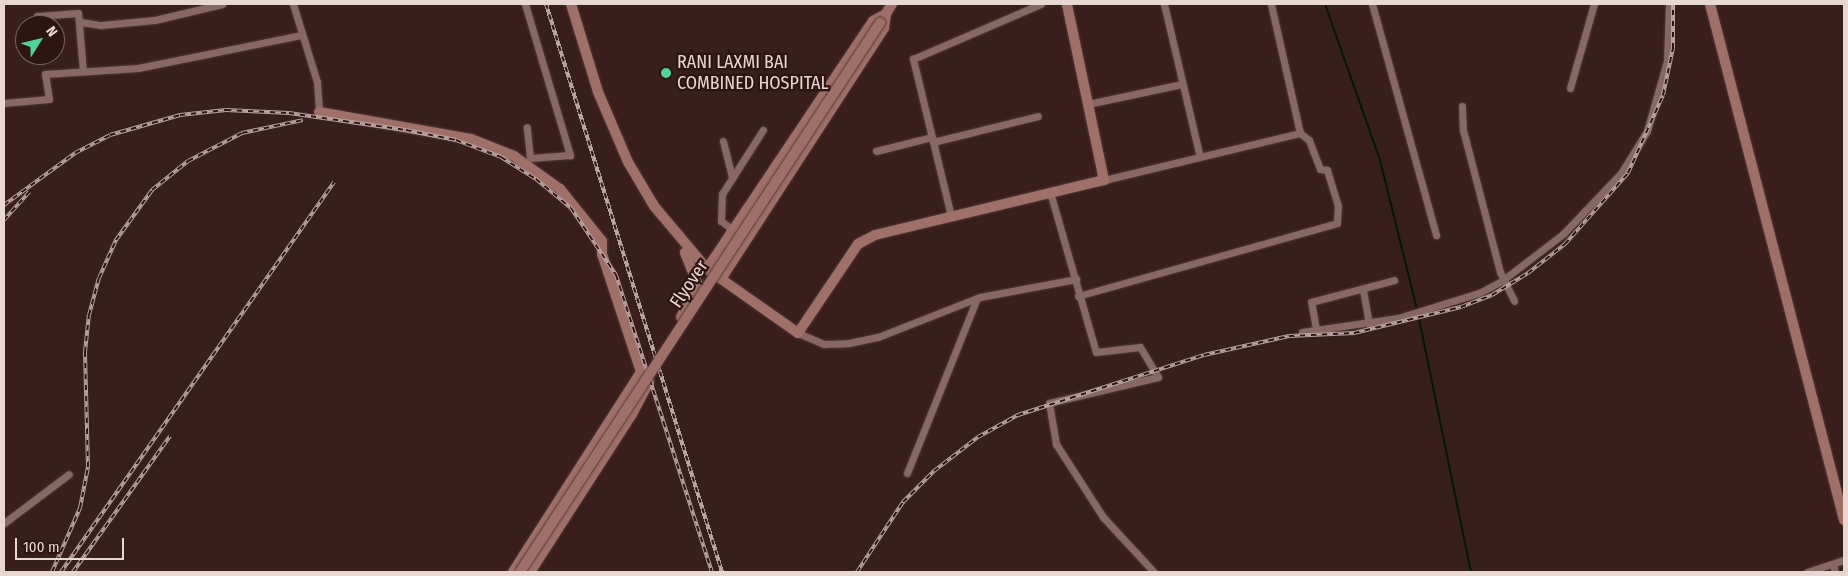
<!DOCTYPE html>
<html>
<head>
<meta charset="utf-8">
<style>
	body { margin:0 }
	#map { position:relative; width:1848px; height:576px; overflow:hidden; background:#391f1b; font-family:"Fira Sans Condensed",sans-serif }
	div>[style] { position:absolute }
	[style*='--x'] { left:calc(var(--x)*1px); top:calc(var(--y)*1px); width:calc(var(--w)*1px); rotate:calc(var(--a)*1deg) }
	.stream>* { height:2px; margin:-1px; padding:0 1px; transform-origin:1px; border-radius:1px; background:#01180d }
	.roads { filter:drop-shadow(0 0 1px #4f3a37) drop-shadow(0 0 1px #4f3a37) }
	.street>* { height:7px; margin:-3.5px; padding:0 3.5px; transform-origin:3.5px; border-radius:3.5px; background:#876862 }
	.secondary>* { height:10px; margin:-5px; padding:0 5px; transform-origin:5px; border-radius:5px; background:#9e7067 }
	.rail>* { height:4px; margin-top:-2px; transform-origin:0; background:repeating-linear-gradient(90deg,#2e1511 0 5.5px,#b7a3a0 0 11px); box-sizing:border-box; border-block:1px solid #b7a3a0 }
	.bridges { filter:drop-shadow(0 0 1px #4f3a37) drop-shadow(0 0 1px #4f3a37) }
	.secondary-bridge>* { height:10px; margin:-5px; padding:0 5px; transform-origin:5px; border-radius:5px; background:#9e7067 }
	.dots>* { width:14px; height:14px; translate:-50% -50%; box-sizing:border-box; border:2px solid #2e1511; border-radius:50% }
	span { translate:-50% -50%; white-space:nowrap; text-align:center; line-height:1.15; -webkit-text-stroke:4.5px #2e1511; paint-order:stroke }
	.poi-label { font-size:18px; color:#e9d7d4 }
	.left { translate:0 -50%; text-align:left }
	.street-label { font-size:18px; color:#e9d7d4 }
	.frame { position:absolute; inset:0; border:5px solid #e9d7d4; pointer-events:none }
	.north { position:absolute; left:15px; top:15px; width:50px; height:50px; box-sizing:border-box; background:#2e1511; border:1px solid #79635f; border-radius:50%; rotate:54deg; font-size:14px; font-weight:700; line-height:20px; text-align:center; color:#e9d7d4 }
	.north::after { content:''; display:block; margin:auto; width:18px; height:22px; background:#4ed399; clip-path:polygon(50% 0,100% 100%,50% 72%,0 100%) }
	.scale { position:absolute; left:15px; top:538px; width:109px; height:22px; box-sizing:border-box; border:2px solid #e9d7d4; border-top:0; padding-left:6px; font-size:15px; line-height:18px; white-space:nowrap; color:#e9d7d4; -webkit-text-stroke:4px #2e1511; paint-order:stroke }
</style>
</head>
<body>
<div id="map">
	<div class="stream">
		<i style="--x:1325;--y:4;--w:165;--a:70.6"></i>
		<i style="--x:1380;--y:160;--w:154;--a:76.1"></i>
		<i style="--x:1418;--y:314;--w:263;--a:78.4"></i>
	</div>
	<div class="roads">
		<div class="street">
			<i style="--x:293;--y:4;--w:82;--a:72.9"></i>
			<i style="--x:317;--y:82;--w:30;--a:86"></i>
			<i style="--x:525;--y:4;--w:158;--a:73.4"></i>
			<i style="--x:570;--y:155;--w:40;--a:175.7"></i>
			<i style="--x:530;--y:158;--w:31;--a:-96"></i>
			<i style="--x:1164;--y:4;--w:157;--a:76.8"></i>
			<i style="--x:1372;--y:4;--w:240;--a:74.5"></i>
			<i style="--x:37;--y:16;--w:41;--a:-4.2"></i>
			<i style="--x:78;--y:13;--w:58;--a:85.1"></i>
			<i style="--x:81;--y:22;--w:20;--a:9"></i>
			<i style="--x:101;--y:25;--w:54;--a:-5.3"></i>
			<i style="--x:155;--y:20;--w:69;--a:-13.4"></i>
			<i style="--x:1570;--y:88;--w:87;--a:-74.1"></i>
			<i style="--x:4;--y:103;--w:45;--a:-5.1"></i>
			<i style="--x:49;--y:99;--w:25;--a:-99"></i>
			<i style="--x:45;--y:74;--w:93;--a:-3.7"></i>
			<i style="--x:138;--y:68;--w:166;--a:-11.4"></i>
			<i style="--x:1088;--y:104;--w:96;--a:-12"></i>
			<i style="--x:1462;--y:106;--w:24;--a:88"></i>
			<i style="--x:1463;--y:130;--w:147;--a:75.4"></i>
			<i style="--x:1500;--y:272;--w:32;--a:64"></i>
			<i style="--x:723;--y:141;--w:38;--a:76"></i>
			<i style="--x:933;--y:142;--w:108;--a:-13.9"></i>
			<i style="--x:876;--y:151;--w:58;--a:-14"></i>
			<i style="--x:1104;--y:180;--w:202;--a:-13.5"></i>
			<i style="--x:1050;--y:192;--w:166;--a:74"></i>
			<i style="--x:1096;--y:352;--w:44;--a:-6.5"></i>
			<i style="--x:1140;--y:347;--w:35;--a:59"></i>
			<i style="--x:1158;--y:377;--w:112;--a:166.6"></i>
			<i style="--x:1049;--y:403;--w:42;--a:80.3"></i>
			<i style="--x:1056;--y:444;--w:87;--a:57.2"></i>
			<i style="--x:1103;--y:517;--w:75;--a:47.2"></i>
			<i style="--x:951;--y:216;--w:162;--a:-103.6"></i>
			<i style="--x:913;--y:59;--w:139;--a:-23.3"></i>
			<i style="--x:733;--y:230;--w:15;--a:-143"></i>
			<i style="--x:721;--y:221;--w:27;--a:-88"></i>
			<i style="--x:722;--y:194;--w:76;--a:-57.4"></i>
			<i style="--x:1363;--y:290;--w:35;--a:80"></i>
			<i style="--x:1078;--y:296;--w:269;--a:-15.7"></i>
			<i style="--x:1337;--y:223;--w:17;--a:-87"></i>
			<i style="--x:1338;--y:206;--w:38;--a:-107"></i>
			<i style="--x:1327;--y:170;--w:7;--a:-172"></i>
			<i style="--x:1320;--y:169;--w:31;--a:-111"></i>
			<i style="--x:1309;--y:140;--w:11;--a:-142"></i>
			<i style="--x:1300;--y:133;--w:132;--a:-102.7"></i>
			<i style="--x:1316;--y:329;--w:27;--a:-100"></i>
			<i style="--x:1311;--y:302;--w:86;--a:-14.8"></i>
			<i style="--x:1302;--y:332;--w:97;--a:-8.3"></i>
			<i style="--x:1398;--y:318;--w:85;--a:-17.2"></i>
			<i style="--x:1479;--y:293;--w:27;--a:-28"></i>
			<i style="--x:1503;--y:280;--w:76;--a:-37.5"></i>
			<i style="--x:1563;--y:234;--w:84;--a:-46.4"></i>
			<i style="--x:1621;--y:173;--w:49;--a:-58.2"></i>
			<i style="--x:1647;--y:131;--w:73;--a:-74.1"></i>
			<i style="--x:1667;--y:61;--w:57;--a:-88"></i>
			<i style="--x:798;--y:333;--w:28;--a:23"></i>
			<i style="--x:824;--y:344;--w:25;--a:-2"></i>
			<i style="--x:849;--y:343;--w:30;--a:-12"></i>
			<i style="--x:878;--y:337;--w:110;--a:-21.4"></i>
			<i style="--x:980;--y:297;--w:98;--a:-10.6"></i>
			<i style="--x:907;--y:473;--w:188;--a:-68.2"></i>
			<i style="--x:4;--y:523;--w:81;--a:-37"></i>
			<i style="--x:1833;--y:564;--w:8;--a:76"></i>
			<i style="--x:1807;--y:572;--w:39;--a:-18"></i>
		</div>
		<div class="secondary">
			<i style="--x:571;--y:4;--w:92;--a:72.9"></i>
			<i style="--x:598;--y:92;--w:76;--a:66.8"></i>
			<i style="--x:628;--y:162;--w:51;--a:59.4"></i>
			<i style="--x:654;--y:206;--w:82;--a:49.9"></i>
			<i style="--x:707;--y:269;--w:111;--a:35.1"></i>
			<i style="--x:798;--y:333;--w:107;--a:-56"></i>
			<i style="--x:858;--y:244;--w:19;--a:-28"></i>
			<i style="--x:875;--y:235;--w:236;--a:-13.5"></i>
			<i style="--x:1104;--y:180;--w:180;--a:-101.9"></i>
			<i style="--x:1710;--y:4;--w:533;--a:75.44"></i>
			<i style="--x:882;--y:20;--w:19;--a:-58"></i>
			<i style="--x:319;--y:112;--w:154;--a:10.1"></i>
			<i style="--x:471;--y:139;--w:46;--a:21.6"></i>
			<i style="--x:514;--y:156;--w:57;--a:35.7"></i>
			<i style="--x:560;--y:189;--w:67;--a:51.1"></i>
			<i style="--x:602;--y:241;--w:13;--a:90"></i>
			<i style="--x:602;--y:254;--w:124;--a:71.7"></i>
			<i style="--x:707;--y:269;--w:298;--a:-56.2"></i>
			<i style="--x:873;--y:21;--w:15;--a:-28"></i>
			<i style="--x:721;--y:279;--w:299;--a:-57"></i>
			<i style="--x:884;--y:28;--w:14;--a:-82"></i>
			<i style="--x:681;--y:317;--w:36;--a:-62"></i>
			<i style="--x:698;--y:285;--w:35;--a:-112"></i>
			<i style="--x:513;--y:572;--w:237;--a:-57.4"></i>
			<i style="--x:641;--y:372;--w:4;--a:0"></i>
			<i style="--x:645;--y:372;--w:11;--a:68"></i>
			<i style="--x:649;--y:382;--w:36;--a:118"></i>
			<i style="--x:632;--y:414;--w:188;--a:122.8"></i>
		</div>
	</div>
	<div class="rail">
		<i style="--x:546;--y:4;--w:595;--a:72.78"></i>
		<i style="--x:4;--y:205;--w:88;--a:-36.2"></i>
		<i style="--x:75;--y:153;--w:39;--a:-27"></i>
		<i style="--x:110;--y:135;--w:73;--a:-15.9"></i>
		<i style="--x:180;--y:115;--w:46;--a:-6.2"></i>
		<i style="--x:226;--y:110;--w:63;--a:2.7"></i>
		<i style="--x:289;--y:113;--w:118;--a:8.3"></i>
		<i style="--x:406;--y:130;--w:51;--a:11.3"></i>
		<i style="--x:456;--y:140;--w:48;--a:20.7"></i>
		<i style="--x:501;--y:157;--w:41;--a:32.2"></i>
		<i style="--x:536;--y:179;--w:45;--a:39.6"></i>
		<i style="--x:571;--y:208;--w:81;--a:56.1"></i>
		<i style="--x:616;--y:275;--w:312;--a:72.1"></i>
		<i style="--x:4;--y:220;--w:38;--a:-48"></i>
		<i style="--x:52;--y:572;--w:70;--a:-66.4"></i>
		<i style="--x:80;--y:508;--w:42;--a:-79"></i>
		<i style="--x:88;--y:467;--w:115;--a:-91.5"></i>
		<i style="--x:85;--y:352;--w:37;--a:-84"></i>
		<i style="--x:89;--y:315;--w:38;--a:-75"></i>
		<i style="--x:99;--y:278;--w:42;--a:-65.9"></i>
		<i style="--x:116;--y:240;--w:62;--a:-54.2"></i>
		<i style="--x:152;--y:190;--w:46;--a:-38.9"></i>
		<i style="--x:188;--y:161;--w:61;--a:-27.4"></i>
		<i style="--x:242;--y:133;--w:62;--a:-12"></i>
		<i style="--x:61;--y:572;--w:476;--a:-55"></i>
		<i style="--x:73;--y:572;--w:167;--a:-54.5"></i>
		<i style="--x:857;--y:572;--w:84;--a:-56.7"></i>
		<i style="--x:903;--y:502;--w:44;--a:-45"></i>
		<i style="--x:934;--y:471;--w:56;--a:-37.7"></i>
		<i style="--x:978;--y:437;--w:46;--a:-28.8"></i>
		<i style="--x:1018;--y:415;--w:195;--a:-17.9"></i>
		<i style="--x:1204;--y:355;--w:87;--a:-12.6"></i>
		<i style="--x:1289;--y:336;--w:65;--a:-2.6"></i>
		<i style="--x:1354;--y:333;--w:110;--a:-13.7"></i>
		<i style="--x:1461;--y:307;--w:33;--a:-21"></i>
		<i style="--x:1492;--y:295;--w:42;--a:-31.4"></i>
		<i style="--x:1528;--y:273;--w:47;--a:-38.1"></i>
		<i style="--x:1565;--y:244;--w:95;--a:-48.4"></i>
		<i style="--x:1628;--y:173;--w:85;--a:-65.8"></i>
		<i style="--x:1663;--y:95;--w:48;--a:-78"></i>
		<i style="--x:1673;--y:48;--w:44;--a:-90"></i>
	</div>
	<div class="bridges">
		<div class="secondary-bridge">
			<i style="--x:520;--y:572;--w:657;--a:-56.75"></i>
		</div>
	</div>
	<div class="dots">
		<i style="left:666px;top:73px;background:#4ed399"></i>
	</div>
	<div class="poi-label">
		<span class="left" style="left:677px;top:73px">RANI LAXMI BAI<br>COMBINED HOSPITAL</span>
	</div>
	<div class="street-label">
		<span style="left:689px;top:284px;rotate:-56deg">Flyover</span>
	</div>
	<div class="frame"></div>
	<div class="north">N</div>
	<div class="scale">100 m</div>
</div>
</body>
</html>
